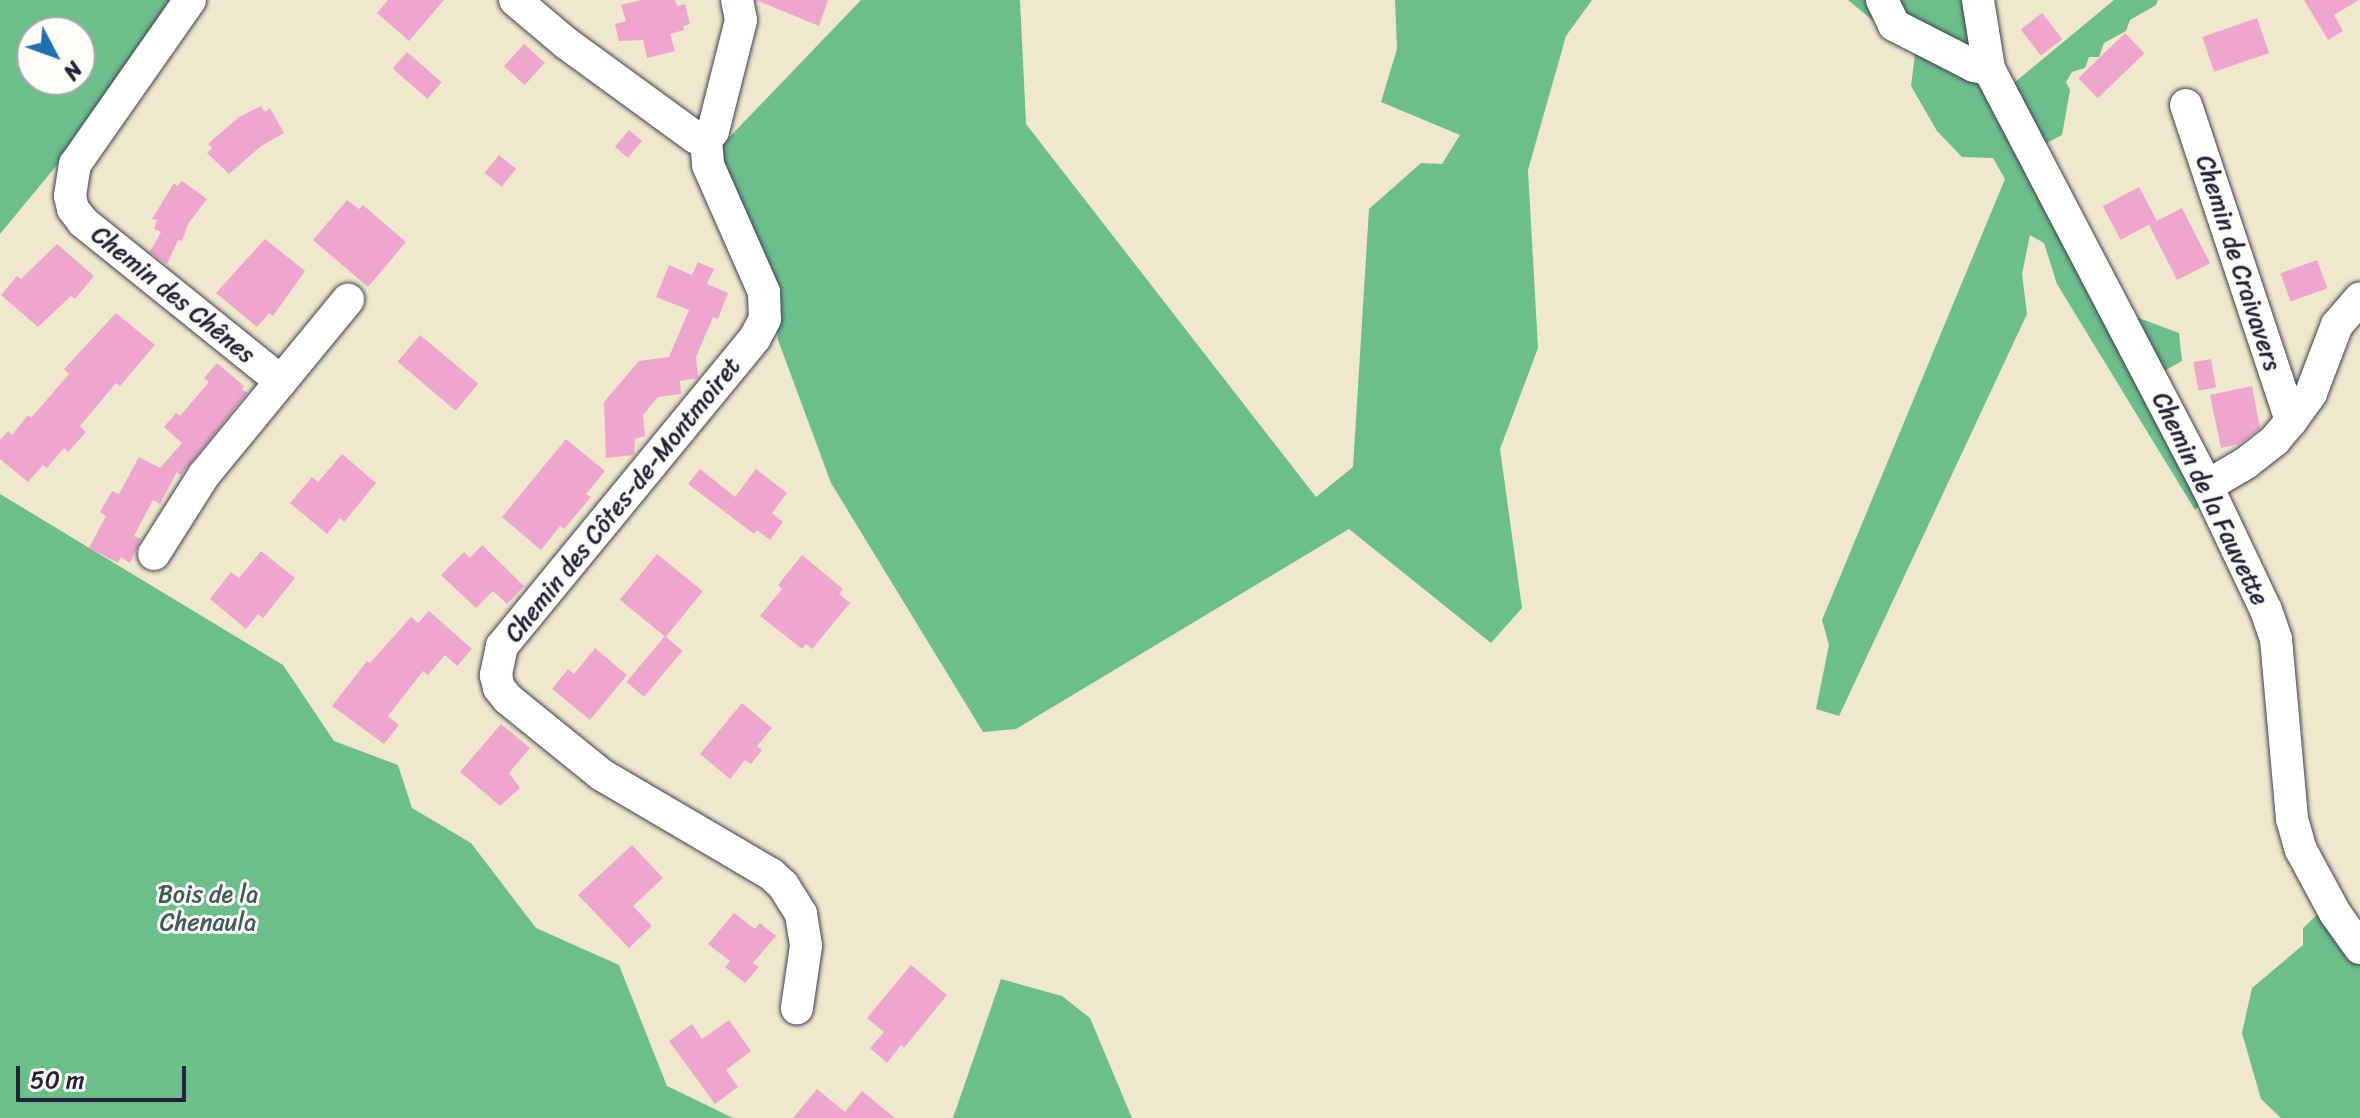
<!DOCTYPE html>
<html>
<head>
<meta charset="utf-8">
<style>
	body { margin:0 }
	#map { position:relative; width:2360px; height:1118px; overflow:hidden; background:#efe8cd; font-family:Sriracha,sans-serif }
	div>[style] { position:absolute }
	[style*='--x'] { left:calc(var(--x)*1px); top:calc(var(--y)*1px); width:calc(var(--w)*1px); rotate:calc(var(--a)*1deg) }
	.forest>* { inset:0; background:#6cbe8b }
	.building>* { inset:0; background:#efa6ce; transform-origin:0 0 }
	.roads { filter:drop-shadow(0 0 2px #414051) drop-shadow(0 0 2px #414051) }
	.minor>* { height:32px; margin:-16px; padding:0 16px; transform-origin:16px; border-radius:16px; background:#fff }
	span { translate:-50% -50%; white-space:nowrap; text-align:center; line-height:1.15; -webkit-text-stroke:6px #fdfcf7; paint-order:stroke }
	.street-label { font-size:24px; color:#22223b }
	.park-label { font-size:24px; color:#405b5b }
	.north { position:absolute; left:16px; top:16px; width:80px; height:80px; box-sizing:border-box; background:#fdfcf7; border:2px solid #a5a5ac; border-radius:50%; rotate:131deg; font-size:22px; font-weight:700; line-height:32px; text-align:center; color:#22223b }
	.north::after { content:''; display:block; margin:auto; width:28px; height:36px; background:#1f6fb2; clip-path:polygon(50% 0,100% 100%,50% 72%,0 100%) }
	.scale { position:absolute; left:16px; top:1066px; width:170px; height:36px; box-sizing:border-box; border:4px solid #22223b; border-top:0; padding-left:10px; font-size:24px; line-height:28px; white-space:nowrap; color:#22223b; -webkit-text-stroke:6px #fdfcf7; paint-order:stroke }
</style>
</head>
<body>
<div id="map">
	<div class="forest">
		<i style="clip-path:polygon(evenodd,0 0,180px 0,85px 131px,0 234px,0 0,32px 32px,80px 32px,80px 80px,32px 80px,32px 32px)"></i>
		<i style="clip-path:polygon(861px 0,1020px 0,1026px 124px,1316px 497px,1353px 467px,1369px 209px,1421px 163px,1442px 164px,1460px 135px,1381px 102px,1397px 49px,1395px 0,1592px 0,1566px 36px,1528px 170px,1538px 348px,1500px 449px,1522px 608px,1491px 643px,1349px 529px,1016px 729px,983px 732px,831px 483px,778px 340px,772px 292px,719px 148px)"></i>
		<i style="clip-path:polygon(1848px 0,1974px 0,2104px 305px,2179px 333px,2182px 361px,2146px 381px,2208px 499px,2195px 510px,2057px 284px,2044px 243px,2030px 235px,2022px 274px,2027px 314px,1839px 716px,1816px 709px,1829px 645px,1822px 620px,2005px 179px,1993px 158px,1962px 157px,1937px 131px,1911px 86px,1916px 46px,1871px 19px)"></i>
		<i style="clip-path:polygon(2114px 0,2158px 0,2156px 5px,2130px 20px,2126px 31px,2104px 43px,2099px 57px,2089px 57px,2085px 68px,2072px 72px,2066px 82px,2070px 90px,2062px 135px,2039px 147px,2009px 87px)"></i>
		<i style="clip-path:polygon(0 494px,283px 665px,334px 741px,398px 765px,412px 808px,471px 843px,536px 928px,619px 965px,667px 1086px,733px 1118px,0 1118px)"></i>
		<i style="clip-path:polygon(2320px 912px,2355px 963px,2360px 964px,2360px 1118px,2281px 1118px,2261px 1099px,2242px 1033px,2252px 988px,2303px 945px,2303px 928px)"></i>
		<i style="clip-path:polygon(1001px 979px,1062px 996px,1090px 1018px,1132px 1118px,953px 1118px)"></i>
	</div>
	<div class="building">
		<i style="clip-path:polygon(388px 0,444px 0,409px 41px,377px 13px)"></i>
		<i style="clip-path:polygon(642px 0,675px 0,677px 6px,685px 4px,690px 24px,683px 26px,684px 30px,670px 34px,675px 51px,647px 58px,643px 40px,619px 41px,615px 24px,626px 21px,621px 5px)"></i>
		<i style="clip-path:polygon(756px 0,828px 0,819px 26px)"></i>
		<i style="clip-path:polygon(2304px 0,2359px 0,2334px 15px,2343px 31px,2328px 40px)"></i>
		<i style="left:2042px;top:13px;width:33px;height:27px;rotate:52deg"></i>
		<i style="left:2257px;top:18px;width:37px;height:58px;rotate:71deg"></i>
		<i style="left:2125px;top:33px;width:28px;height:65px;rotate:46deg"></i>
		<i style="left:524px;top:44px;width:28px;height:30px;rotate:42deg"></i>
		<i style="left:407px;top:52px;width:46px;height:22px;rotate:41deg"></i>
		<i style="clip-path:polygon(261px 106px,265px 112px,270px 108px,284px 133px,261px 146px,229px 174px,207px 153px,212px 148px,208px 144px,239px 117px)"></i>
		<i style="left:629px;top:130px;width:17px;height:22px;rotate:40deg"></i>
		<i style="left:499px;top:155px;width:22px;height:23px;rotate:39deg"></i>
		<i style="clip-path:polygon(182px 181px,207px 199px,188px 224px,182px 241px,178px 240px,167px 264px,150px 252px,161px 232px,154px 229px,157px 220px,152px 219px,174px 183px,177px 186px)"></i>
		<i style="left:2139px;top:187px;width:38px;height:41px;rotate:62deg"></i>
		<i style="clip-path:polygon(347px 200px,359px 209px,363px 205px,406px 242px,368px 287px,313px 240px)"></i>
		<i style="left:2182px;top:208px;width:62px;height:37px;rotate:63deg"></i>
		<i style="clip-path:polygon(265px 239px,305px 271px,273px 316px,269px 313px,257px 327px,216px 293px)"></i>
		<i style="clip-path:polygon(57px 244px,94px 276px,75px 299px,71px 296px,38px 327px,1px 295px,17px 276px,21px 279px)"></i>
		<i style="left:2317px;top:260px;width:30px;height:39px;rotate:70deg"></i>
		<i style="clip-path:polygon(698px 262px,714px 269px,707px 284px,728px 293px,718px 319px,713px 317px,696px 357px,698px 378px,680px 381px,681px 394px,658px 397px,643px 415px,645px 436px,635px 439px,634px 455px,606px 458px,604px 402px,639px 361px,669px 357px,689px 310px,656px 297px,669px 265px,692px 275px)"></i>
		<i style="clip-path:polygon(116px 313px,155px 345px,120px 386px,116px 383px,80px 426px,86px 432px,68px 452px,64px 448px,47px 468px,43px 465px,28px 482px,0 459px,0 440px,8px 431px,12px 435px,28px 415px,31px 418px,69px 374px,64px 369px)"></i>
		<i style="left:420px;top:335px;width:76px;height:35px;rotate:40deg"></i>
		<i style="left:2211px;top:359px;width:29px;height:18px;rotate:80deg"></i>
		<i style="clip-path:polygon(217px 363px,244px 386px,242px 389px,247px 393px,181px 475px,177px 472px,160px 504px,153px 500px,134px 536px,141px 539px,130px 563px,121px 557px,118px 563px,89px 548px,106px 516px,100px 512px,112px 491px,119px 494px,139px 457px,160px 468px,182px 443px,164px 427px,176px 413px,180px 416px,209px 382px,204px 378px)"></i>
		<i style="clip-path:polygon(2252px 386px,2260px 428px,2239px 444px,2221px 448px,2210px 395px)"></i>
		<i style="clip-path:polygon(566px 439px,605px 471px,586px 494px,591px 497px,564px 529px,560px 526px,541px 550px,502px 517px)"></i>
		<i style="clip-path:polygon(342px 454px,376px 483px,344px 522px,340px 518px,327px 534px,290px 503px,312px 477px,318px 482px)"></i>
		<i style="clip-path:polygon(700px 469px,735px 497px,756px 469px,787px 493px,772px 513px,783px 522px,770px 540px,757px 530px,754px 534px,688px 484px)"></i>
		<i style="clip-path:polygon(482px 545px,524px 586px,507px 604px,493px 591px,476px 608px,441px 575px,464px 552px,470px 558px)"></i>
		<i style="clip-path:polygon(261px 551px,295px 578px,263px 618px,258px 614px,246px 629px,210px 599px,231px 572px,239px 578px)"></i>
		<i style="left:657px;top:554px;width:59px;height:59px;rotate:39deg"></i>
		<i style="clip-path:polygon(802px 555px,843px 589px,839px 594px,850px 603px,812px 649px,806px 644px,802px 649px,760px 616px,782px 589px,778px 585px)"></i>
		<i style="clip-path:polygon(429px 611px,472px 649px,457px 666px,445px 655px,428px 675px,423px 671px,388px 716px,399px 725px,384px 744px,332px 706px,367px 661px,370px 663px,411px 617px,418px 623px)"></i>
		<i style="left:665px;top:636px;width:23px;height:60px;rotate:40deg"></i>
		<i style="clip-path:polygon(595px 648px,627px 675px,590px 720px,552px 689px,568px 669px,574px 674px)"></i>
		<i style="clip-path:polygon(742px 703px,772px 728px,757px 746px,762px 750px,751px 764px,745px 760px,730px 779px,700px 754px)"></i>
		<i style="clip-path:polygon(501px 724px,530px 748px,509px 773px,520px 788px,500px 806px,460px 772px)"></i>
		<i style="clip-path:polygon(632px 845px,663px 878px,633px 906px,652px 926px,629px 948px,578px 895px)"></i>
		<i style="clip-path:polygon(734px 913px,755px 929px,760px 923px,776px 936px,753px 963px,759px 967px,745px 983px,725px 967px,730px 961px,708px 944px)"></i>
		<i style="clip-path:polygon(911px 965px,947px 995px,904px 1048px,901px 1045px,887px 1063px,870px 1048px,884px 1032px,867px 1018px)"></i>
		<i style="clip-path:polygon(729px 1020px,751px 1051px,726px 1070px,738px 1087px,715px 1104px,669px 1041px,692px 1024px,702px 1039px)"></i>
		<i style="clip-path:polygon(817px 1089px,845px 1112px,862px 1091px,895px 1118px,793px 1118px)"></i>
	</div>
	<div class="roads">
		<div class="minor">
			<i style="--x:190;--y:0;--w:200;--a:125"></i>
			<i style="--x:75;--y:164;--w:32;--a:99"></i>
			<i style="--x:70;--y:196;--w:13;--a:77"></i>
			<i style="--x:73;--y:209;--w:16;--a:52"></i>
			<i style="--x:83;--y:222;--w:254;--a:38.8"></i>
			<i style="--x:515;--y:0;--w:67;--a:40.1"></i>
			<i style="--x:566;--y:43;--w:160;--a:36.1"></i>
			<i style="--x:695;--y:137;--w:11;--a:15"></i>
			<i style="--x:1882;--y:0;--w:28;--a:64"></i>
			<i style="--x:1894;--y:25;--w:90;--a:27.1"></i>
			<i style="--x:1974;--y:66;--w:15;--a:11"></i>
			<i style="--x:1978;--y:0;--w:70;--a:80.9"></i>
			<i style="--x:1989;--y:69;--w:471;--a:62.4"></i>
			<i style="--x:2207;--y:486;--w:137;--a:64.6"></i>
			<i style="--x:2266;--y:610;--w:31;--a:71"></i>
			<i style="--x:2276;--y:639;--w:181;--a:84.9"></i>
			<i style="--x:2292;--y:819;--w:32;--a:74"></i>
			<i style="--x:2301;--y:850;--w:72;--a:61.6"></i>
			<i style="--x:2335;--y:913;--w:43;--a:54.5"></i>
			<i style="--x:2186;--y:105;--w:333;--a:71.6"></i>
			<i style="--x:706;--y:140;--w:25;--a:85"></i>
			<i style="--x:708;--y:165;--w:139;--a:66.2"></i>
			<i style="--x:764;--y:292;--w:27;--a:88"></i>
			<i style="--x:765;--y:319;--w:21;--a:118"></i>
			<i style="--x:755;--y:338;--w:399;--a:129.4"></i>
			<i style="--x:502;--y:646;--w:30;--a:102"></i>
			<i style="--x:496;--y:675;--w:13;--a:77"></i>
			<i style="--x:499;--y:688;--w:14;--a:51"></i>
			<i style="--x:508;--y:699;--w:121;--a:39"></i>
			<i style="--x:602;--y:775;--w:196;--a:30.4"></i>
			<i style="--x:771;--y:874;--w:16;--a:43"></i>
			<i style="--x:783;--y:885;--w:34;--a:58"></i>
			<i style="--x:801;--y:914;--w:32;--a:81"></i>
			<i style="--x:806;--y:946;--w:63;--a:98.3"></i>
			<i style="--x:706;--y:140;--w:11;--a:-52"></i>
			<i style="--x:713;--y:131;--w:114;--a:-75.8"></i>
			<i style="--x:741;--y:20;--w:20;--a:-101"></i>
			<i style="--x:2207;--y:486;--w:45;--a:-30.5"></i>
			<i style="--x:2246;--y:463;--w:37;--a:-38"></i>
			<i style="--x:2275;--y:440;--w:25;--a:-50"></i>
			<i style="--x:2291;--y:421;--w:34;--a:-54"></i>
			<i style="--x:2311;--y:393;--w:73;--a:-69.1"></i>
			<i style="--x:2337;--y:325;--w:35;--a:-49"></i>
			<i style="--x:154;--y:554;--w:93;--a:-57.7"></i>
			<i style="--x:204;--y:475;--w:227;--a:-50.6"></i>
		</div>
	</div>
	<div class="street-label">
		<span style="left:2238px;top:263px;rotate:72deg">Chemin de Craivavers</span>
		<span style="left:173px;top:295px;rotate:39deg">Chemin des Chênes</span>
		<span style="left:2210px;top:499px;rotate:64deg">Chemin de la Fauvette</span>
		<span style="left:623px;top:500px;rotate:-51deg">Chemin des Côtes-de-Montmoiret</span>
	</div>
	<div class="park-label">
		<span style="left:208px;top:909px">Bois de la<br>Chenaula</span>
	</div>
	<div class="north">N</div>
	<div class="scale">50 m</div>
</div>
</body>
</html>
